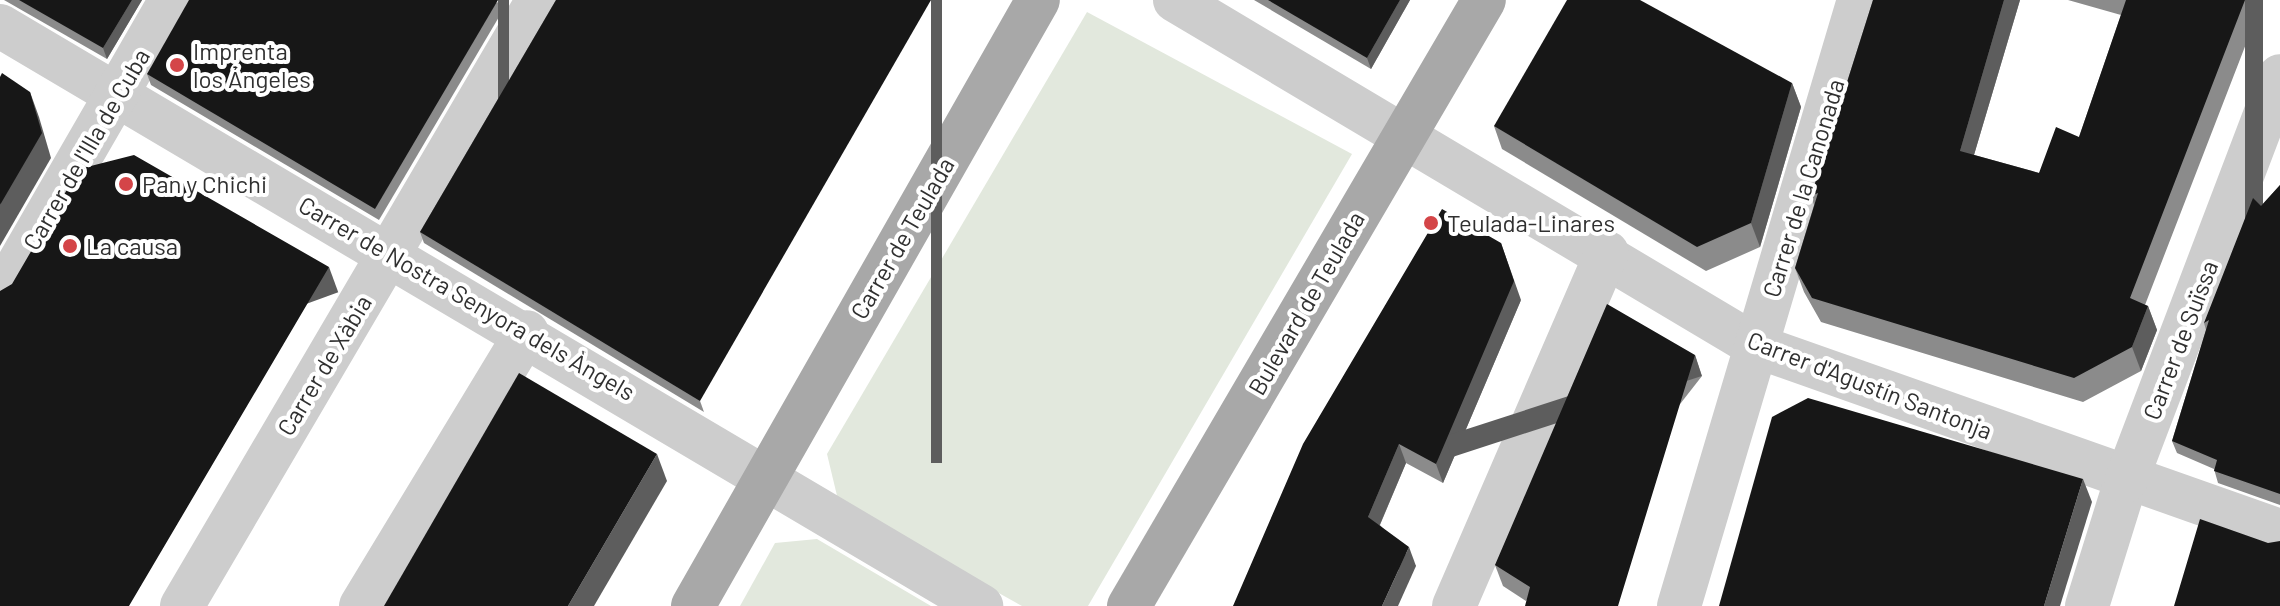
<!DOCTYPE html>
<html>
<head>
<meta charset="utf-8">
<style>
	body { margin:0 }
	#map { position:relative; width:2280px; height:606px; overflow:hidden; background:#fff; font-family:Barlow,sans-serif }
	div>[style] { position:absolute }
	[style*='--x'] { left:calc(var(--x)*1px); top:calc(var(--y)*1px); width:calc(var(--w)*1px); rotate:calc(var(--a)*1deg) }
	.green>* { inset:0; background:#e2e8dd }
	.street>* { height:44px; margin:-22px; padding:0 22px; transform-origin:22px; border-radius:22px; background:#cdcdcd }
	.primary>* { height:44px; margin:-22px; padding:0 22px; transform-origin:22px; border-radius:22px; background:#a8a8a8 }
	.wall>* { inset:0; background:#8b8b8b }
	.shaded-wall>* { inset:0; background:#5d5d5d; transform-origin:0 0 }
	.building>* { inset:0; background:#171717 }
	.dots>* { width:22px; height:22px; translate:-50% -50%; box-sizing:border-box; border:4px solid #fff; border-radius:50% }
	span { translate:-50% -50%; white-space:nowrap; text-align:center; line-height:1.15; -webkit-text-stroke:8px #fff; paint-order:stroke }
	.poi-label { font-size:24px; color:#303030 }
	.left { translate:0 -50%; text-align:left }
	.street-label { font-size:24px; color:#303030 }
</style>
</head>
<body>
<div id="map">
	<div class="green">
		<i style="clip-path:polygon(1087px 12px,1352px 154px,1088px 606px,1022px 606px,839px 504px,827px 454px)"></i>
		<i style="clip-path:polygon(817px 539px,931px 606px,740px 606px,775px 543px)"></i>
	</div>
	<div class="street">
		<i style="--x:1175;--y:0;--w:676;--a:30.77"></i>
		<i style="--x:1756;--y:346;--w:556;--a:19.45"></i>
		<i style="--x:0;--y:26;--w:1140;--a:30.59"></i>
		<i style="--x:0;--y:296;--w:342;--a:-60"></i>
		<i style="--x:182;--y:606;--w:703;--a:-59.57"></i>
		<i style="--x:361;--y:606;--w:320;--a:-58.8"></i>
		<i style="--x:1454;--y:606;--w:385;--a:-66.6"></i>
		<i style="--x:1679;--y:606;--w:632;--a:-73.46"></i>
		<i style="--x:2087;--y:606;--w:131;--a:-72.7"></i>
		<i style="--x:2126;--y:481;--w:433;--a:-69.2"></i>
	</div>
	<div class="primary">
		<i style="--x:693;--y:606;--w:697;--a:-60.35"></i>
		<i style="--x:1129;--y:606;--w:702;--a:-59.64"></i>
	</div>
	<div class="wall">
		<i style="clip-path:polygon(4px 0,142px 0,107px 59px)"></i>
		<i style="clip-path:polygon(509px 0,379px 220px,151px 85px,147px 74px)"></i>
		<i style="clip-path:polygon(556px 0,704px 412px,424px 243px,420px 232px)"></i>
		<i style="clip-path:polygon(1254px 0,1410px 0,1371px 69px)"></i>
		<i style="clip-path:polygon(1873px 0,2020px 0,1974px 155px,2039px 173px,2079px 137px,2121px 15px,2068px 0,2263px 0,2145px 305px,2148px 306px,2157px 330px,2141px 371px,2083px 402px,1821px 322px,1804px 292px,1795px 268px,1814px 205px,1811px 196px)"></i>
		<i style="clip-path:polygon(1792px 83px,1801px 107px,1760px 247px,1706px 271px,1502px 149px,1494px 126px)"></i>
		<i style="clip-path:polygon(2280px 185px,2280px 505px,2218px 483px,2214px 469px,2177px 453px,2172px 441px,2206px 330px,2204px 323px,2261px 206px)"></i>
		<i style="clip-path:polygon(1521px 300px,1443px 483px,1406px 463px,1380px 525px,1416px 566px,1233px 606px)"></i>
		<i style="clip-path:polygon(1695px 355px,1702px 376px,1526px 601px,1503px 586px,1495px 565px)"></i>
	</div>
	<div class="shaded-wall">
		<i style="clip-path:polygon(132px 0,142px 0,107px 59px,103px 48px)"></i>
		<i style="left:498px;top:0;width:11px;height:243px"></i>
		<i style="left:931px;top:0;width:11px;height:463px"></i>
		<i style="clip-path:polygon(1400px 0,1410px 0,1371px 69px,1367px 58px)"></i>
		<i style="clip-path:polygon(2004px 0,2020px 0,1968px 175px,1960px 151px)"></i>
		<i style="left:2245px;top:0;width:18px;height:319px"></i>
		<i style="clip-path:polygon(1792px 83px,1801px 107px,1760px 247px,1751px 223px)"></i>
		<i style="clip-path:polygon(30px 92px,39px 117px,51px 158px,0 246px,0 205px)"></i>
		<i style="clip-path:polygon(1501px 243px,1521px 300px,1443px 483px,1436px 464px)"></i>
		<i style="left:329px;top:267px;width:27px;height:394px;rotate:70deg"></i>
		<i style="clip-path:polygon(2148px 306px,2157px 330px,2141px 371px,2132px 347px)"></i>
		<i style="left:1695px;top:355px;width:22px;height:263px;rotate:72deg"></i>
		<i style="clip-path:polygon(1399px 444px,1406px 463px,1375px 536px,1368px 517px)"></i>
		<i style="clip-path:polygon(657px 454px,667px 481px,594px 606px,568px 606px)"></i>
		<i style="clip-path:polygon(2083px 479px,2092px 502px,2060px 606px,2044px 606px)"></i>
		<i style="clip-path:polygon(1409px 547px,1416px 566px,1398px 606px,1382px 606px)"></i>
	</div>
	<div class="building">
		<i style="clip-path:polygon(19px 0,132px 0,103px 48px)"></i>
		<i style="clip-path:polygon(189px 0,498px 0,375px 209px,147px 74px)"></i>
		<i style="clip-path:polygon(556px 0,931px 0,700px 401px,420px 232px)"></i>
		<i style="clip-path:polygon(1268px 0,1400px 0,1367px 58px)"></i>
		<i style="clip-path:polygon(1567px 0,1640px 0,1792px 83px,1751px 223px,1697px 247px,1494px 126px)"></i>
		<i style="clip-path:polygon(1873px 0,2004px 0,1960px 151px,2039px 173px,2056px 127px,2079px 137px,2126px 0,2245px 0,2130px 298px,2148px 306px,2132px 347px,2074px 378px,1812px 298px,1795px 268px,1818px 193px,1811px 196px)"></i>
		<i style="clip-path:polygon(2px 73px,30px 92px,42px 133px,0 205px,0 77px)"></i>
		<i style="clip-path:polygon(134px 155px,329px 267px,129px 606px,0 606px,0 291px,12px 284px,79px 169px)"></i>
		<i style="clip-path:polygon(2280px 185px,2280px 494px,2214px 471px,2217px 460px,2172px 441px,2209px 320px,2204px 323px,2253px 198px,2261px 206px)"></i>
		<i style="clip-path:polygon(1442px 209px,1501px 243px,1514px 281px,1436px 464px,1399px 444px,1368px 517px,1409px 547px,1382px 606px,1233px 606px,1303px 444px)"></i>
		<i style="clip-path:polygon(1607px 304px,1695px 355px,1618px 606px,1525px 606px,1530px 587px,1495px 565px)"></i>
		<i style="clip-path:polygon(519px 373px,657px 454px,568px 606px,384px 606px)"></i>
		<i style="clip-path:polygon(1808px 398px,2083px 479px,2044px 606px,1719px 606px,1772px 417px)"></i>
		<i style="clip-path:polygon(2200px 519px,2268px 543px,2280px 541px,2280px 606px,2174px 606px)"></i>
	</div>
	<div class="dots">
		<i style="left:177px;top:65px;background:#d44548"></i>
		<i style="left:126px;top:184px;background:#d44548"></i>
		<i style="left:1431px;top:223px;background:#d44548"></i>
		<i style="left:70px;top:246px;background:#d44548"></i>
	</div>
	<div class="poi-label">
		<span class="left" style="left:193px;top:65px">Imprenta<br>los Ángeles</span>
		<span class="left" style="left:142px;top:184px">Pan y Chichi</span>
		<span class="left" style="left:1447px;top:223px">Teulada-Linares</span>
		<span class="left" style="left:86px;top:246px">La causa</span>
	</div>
	<div class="street-label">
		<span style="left:86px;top:149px;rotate:-60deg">Carrer de l'Illa de Cuba</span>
		<span style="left:1803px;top:188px;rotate:-73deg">Carrer de la Canonada</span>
		<span style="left:902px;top:238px;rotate:-60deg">Carrer de Teulada</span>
		<span style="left:467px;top:298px;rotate:30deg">Carrer de Nostra Senyora dels Àngels</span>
		<span style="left:1306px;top:303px;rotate:-60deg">Bulevard de Teulada</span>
		<span style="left:2180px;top:340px;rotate:-69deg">Carrer de Suïssa</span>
		<span style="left:324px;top:365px;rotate:-59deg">Carrer de Xàbia</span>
		<span style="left:1870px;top:385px;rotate:21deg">Carrer d'Agustín Santonja</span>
	</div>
</div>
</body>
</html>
